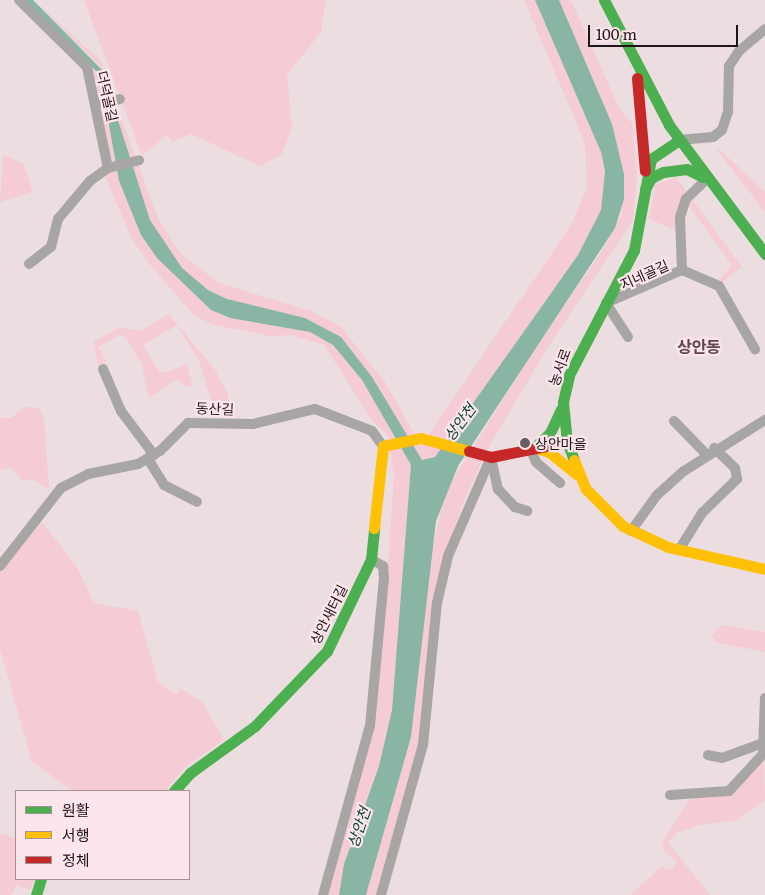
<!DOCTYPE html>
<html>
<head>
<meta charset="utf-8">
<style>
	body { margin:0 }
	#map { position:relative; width:765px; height:895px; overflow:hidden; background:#ecdde0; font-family:Literata,"Noto Sans KR",serif }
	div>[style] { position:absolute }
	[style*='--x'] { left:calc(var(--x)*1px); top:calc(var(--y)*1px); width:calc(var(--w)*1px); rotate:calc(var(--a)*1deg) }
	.green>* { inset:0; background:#f5cbd6 }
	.water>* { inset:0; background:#89b5a5 }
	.street>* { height:10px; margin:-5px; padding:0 5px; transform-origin:5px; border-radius:5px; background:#a7a6a5 }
	.fast>* { height:11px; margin:-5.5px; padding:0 5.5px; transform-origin:5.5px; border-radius:5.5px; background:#4caf50 }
	.slow>* { height:11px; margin:-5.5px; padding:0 5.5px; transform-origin:5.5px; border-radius:5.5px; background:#ffc107 }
	.jam>* { height:11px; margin:-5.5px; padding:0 5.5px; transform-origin:5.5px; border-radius:5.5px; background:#c62828 }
	.dots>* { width:14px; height:14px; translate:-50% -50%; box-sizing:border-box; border:2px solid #fce5eb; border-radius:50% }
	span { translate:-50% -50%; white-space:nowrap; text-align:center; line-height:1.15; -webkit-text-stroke:4.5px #fce5eb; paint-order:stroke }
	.street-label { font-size:14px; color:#201619 }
	.poi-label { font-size:14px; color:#201619 }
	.left { translate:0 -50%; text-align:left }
	.water-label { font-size:15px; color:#0a4737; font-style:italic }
	.quarter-label { font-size:16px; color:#5e474d; font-weight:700 }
	.legend { position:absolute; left:15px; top:790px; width:175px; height:90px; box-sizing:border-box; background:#fce5eb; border:1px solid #a49297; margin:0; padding:6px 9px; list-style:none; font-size:15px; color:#201619 }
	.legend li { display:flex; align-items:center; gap:10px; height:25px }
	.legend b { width:25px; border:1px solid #a49297 }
	.scale { position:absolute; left:588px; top:25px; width:150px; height:22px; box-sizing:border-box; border:2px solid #201619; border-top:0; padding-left:6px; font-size:15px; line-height:18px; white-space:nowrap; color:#201619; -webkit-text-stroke:4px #fce5eb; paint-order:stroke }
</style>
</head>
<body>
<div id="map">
	<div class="green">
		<i style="clip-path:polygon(33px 0,100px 60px,158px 219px,180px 253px,219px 283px,311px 311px,340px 326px,385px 382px,421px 446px,571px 225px,587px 187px,585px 143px,524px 0,535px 0,601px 152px,605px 171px,601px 210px,578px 255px,435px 457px,422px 460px,372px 377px,341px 337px,305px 318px,227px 299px,208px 290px,182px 268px,150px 221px,100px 66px)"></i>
		<i style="clip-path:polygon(84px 0,326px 0,321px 32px,287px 75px,292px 129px,282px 154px,260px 166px,191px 134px,172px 142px,166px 135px,142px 156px)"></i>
		<i style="clip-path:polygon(559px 0,571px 0,619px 108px,632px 123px,637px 175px,633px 220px,546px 350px,490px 445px,463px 502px,446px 554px,423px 724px,407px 793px,377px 895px,366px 895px,411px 737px,429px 566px,445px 492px,532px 353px,603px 249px,621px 215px,624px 174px,612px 124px)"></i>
		<i style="clip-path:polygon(67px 41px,100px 75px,119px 181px,141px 235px,157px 258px,211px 310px,230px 318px,310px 332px,333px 345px,362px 380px,411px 465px,392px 710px,379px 766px,344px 864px,339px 895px,325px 895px,360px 776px,387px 579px,394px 476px,388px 436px,372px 420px,324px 345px,291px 335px,271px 336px,210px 324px,194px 315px,151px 266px,132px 239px,104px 174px,107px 146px,93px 70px)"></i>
		<i style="clip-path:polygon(718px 148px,765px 192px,765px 212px,717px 150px)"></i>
		<i style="clip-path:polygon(3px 154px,23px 164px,33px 192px,0 202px)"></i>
		<i style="clip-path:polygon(676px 177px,686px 191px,675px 230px,649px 219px,655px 185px)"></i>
		<i style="clip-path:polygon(692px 199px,742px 267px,721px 283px,719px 280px,732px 265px,688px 205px)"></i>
		<i style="clip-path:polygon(169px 314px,215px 370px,228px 394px,230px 417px,209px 415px,211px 400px,199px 361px,177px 325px,143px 345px,159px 371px,166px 373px,187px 364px,192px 385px,185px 387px,178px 379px,149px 398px,142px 365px,126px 337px,119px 335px,98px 347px,106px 361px,98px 365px,94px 342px,119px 327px,141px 331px)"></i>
		<i style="clip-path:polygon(25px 407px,39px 408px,44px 419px,49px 489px,31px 479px,23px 481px,10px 467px,0 470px,0 418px,11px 418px)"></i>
		<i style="clip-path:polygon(42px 522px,77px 567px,94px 603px,138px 611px,158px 682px,176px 694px,181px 689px,202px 702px,224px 740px,185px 767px,165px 791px,73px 791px,32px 762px,0 649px,0 571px)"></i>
		<i style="clip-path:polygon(722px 625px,765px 632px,765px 652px,715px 642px,712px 636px)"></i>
		<i style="clip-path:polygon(764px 760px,765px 800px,737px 820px,699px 825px,677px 833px,668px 843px,710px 895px,630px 895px,661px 867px,671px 870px,677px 862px,664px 851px,663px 841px,690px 799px,723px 795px)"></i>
		<i style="clip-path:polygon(0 834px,16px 838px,16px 879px,35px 879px,30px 890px,17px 885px,11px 895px,0 895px)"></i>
	</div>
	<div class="water">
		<i style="clip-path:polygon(25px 0,33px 0,102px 70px,150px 220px,182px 268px,208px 290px,227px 299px,305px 318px,341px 337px,372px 377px,422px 460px,435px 457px,578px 255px,601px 210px,605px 171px,601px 152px,535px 0,559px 0,612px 124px,624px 174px,624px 199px,615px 228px,458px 466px,436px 521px,411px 737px,366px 895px,339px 895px,344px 864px,379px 766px,392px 710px,411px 465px,362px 380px,333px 345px,310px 332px,230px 318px,211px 310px,157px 258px,141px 235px,119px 181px,100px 75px)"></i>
	</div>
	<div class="street">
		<i style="--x:19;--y:0;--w:95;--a:44.6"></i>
		<i style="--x:87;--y:67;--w:103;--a:78.3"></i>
		<i style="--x:97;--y:102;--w:23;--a:-7"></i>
		<i style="--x:679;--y:140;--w:34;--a:-5"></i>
		<i style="--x:713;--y:137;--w:11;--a:-38"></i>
		<i style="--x:722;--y:130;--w:19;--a:-72"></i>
		<i style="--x:728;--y:112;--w:46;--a:-88.8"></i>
		<i style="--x:729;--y:66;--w:18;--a:-56"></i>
		<i style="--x:739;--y:51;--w:34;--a:-40"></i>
		<i style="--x:29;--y:264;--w:28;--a:-38"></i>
		<i style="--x:51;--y:247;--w:29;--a:-76"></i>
		<i style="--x:58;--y:219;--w:50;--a:-49.9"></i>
		<i style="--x:90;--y:181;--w:22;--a:-36"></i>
		<i style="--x:108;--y:168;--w:32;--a:-14"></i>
		<i style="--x:682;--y:270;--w:40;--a:23.4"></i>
		<i style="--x:719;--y:286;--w:73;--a:60.3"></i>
		<i style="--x:628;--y:337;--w:40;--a:-122.9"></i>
		<i style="--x:606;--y:303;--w:83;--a:-23.5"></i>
		<i style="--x:682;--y:270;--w:53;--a:-92.2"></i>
		<i style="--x:680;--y:217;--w:19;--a:-72"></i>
		<i style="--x:686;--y:199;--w:28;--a:-44"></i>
		<i style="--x:103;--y:369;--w:46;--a:66.8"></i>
		<i style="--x:121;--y:411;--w:55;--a:53.1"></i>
		<i style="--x:674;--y:421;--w:46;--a:45.9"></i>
		<i style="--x:530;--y:448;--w:15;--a:67"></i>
		<i style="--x:536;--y:462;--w:32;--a:41"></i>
		<i style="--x:491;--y:457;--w:33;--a:78"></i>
		<i style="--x:498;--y:489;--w:25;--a:47"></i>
		<i style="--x:515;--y:507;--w:13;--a:18"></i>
		<i style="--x:148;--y:459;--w:31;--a:58"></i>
		<i style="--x:164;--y:485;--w:37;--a:27"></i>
		<i style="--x:631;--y:531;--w:44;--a:-54.2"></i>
		<i style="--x:657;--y:495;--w:36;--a:-42"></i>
		<i style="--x:684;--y:471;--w:96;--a:-32.2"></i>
		<i style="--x:679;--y:550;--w:44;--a:-58.1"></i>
		<i style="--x:702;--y:513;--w:49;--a:-44.2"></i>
		<i style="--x:737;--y:479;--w:11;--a:-100"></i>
		<i style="--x:735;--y:468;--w:29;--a:-136"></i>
		<i style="--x:0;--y:566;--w:99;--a:-52"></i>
		<i style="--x:61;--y:488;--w:30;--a:-27"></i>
		<i style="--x:88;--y:474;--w:51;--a:-11.3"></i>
		<i style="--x:138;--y:464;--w:26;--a:-31"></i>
		<i style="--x:160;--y:451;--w:40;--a:-45"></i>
		<i style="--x:188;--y:423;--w:65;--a:0.9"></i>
		<i style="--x:253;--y:424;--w:64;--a:-13.6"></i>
		<i style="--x:315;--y:409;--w:61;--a:21.1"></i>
		<i style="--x:372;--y:431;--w:19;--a:54"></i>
		<i style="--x:763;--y:750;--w:52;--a:-87.8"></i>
		<i style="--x:708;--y:755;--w:14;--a:12"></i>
		<i style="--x:722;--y:758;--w:44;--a:-20.1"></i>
		<i style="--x:670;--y:795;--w:59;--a:-3.9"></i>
		<i style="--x:729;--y:791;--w:52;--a:-47.4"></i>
		<i style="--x:323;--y:895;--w:175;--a:-74.5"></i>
		<i style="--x:370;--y:726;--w:148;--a:-84.6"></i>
		<i style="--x:384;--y:579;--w:13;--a:-94"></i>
		<i style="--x:383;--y:566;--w:14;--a:-150"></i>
		<i style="--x:381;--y:895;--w:156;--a:-74.4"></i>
		<i style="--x:423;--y:745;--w:143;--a:-84.4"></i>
		<i style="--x:437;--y:603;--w:48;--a:-76.8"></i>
		<i style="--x:448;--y:556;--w:108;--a:-66.5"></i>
	</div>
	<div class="fast">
		<i style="--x:604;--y:0;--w:141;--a:62.5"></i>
		<i style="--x:669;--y:125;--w:161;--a:53.3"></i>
		<i style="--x:645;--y:189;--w:13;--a:-61"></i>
		<i style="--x:651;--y:178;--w:13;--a:-27"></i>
		<i style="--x:663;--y:172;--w:24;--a:-7"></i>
		<i style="--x:687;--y:169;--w:18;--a:27"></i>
		<i style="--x:536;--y:446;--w:19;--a:-43"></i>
		<i style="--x:550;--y:433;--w:26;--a:-65"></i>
		<i style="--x:574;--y:460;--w:19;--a:-111"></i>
		<i style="--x:567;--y:442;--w:40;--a:-95.7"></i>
		<i style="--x:563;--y:402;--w:28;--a:-77"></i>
		<i style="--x:569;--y:375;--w:141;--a:-62.5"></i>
		<i style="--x:634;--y:250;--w:93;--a:-79.4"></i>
		<i style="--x:651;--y:159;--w:34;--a:-34"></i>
		<i style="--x:174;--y:791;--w:24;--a:-48"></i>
		<i style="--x:190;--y:773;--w:80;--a:-35.9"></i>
		<i style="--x:255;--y:726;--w:104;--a:-46.2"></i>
		<i style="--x:327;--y:651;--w:102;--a:-64.4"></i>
		<i style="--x:371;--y:559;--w:31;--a:-84"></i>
		<i style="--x:36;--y:895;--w:17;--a:-73"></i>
	</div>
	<div class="slow">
		<i style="--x:536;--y:448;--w:14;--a:17"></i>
		<i style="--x:549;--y:452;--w:35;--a:39"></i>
		<i style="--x:574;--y:460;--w:31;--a:68"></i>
		<i style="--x:586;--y:489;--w:52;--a:45"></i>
		<i style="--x:623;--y:526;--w:50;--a:25"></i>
		<i style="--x:668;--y:547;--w:99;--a:12.8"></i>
		<i style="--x:374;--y:528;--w:82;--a:-83.7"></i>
		<i style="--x:383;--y:446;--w:39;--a:-12"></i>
		<i style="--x:421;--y:438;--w:50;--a:15.2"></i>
	</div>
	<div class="jam">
		<i style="--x:637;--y:78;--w:93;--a:85.1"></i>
		<i style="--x:469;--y:451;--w:23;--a:15"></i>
		<i style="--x:491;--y:457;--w:77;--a:-11.2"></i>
	</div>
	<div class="dots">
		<i style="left:525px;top:443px;background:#675c5f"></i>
	</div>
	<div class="street-label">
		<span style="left:108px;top:96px;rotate:77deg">더덕골길</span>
		<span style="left:644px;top:274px;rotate:-24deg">지네골길</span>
		<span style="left:559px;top:367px;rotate:-70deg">농서로</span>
		<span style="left:215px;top:408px;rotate:2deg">동산길</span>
		<span style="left:328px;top:614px;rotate:-63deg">상안새터길</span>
	</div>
	<div class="poi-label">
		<span class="left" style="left:535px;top:443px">상안마을</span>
	</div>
	<div class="water-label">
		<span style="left:459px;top:422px;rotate:-53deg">상안천</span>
		<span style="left:358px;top:827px;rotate:-71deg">상안천</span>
	</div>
	<div class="quarter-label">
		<span style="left:699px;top:346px">상안동</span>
	</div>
	<ul class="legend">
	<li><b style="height:6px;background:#4caf50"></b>원활</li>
	<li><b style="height:6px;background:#ffc107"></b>서행</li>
	<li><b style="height:6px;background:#c62828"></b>정체</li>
	</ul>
	<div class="scale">100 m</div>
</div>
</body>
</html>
